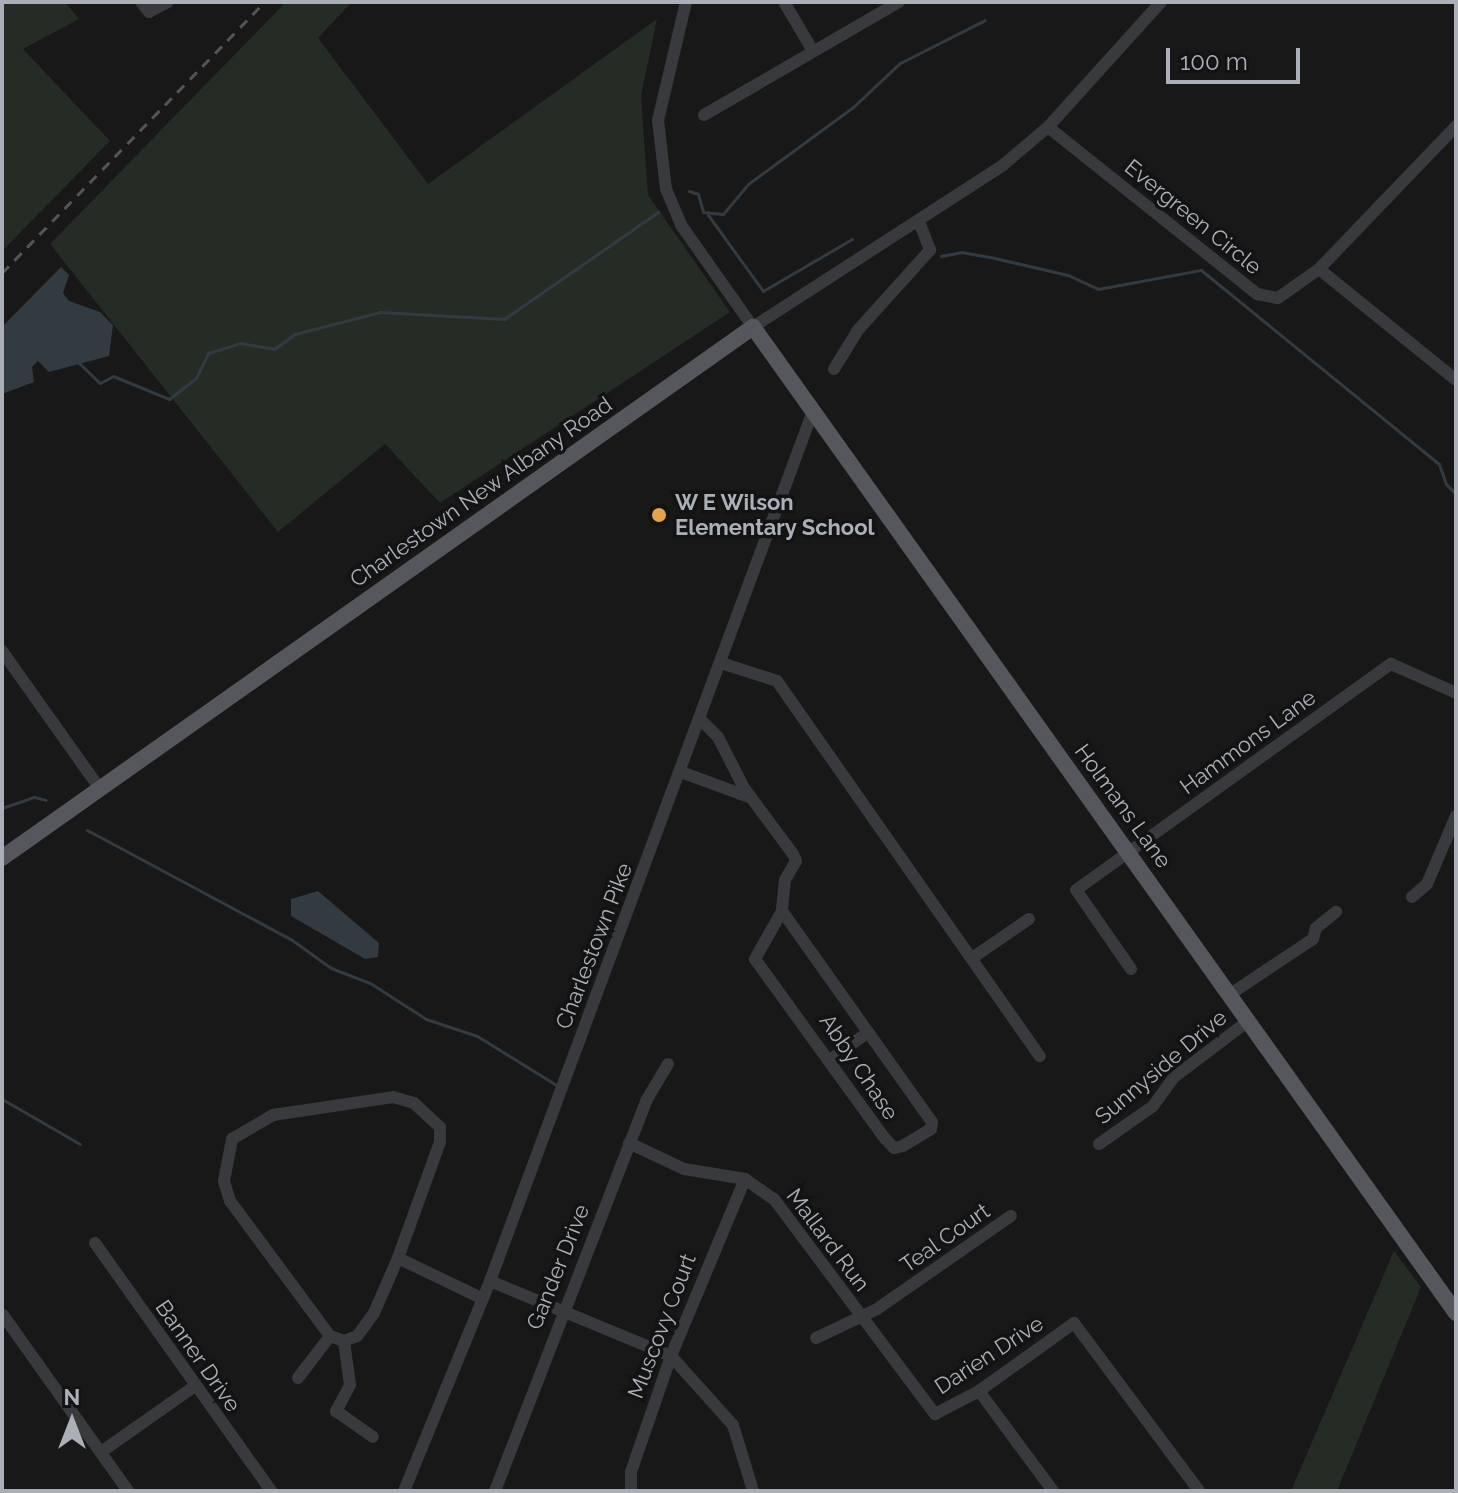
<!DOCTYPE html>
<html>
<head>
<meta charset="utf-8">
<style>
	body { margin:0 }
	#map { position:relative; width:1458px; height:1493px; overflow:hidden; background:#181819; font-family:Raleway,sans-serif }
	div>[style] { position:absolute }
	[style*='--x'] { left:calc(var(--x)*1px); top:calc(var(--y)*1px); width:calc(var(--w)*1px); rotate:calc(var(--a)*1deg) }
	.green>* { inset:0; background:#242c25 }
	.water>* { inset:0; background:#323b41 }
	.stream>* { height:3px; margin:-1.5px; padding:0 1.5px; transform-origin:1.5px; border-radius:1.5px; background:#323b41 }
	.minor>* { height:12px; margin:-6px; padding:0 6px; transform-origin:6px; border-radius:6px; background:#393a3e }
	.major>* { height:16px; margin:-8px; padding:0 8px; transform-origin:8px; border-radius:8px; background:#55575d }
	.rail>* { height:3px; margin-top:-1.5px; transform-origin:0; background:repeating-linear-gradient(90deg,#525459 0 10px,transparent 0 18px) }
	.dots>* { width:22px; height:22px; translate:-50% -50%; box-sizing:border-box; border:4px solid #131314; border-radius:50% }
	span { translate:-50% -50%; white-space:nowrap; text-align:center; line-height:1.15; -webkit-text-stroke:7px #131314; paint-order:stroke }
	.street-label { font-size:22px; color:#abb0b8 }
	.poi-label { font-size:22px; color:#abb0b8; font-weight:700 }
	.left { translate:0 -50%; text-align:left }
	.frame { position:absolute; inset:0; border:4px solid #abb0b8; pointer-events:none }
	.north { position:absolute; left:32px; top:1381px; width:80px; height:80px; -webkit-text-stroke:6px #131314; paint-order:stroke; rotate:0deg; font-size:22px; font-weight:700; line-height:32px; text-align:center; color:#abb0b8 }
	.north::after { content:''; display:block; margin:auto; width:28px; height:36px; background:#abb0b8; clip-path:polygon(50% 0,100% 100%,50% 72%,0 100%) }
	.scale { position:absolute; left:1166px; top:48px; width:134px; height:36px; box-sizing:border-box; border:4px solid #abb0b8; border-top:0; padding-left:10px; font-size:24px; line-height:28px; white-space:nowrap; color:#abb0b8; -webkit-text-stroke:6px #131314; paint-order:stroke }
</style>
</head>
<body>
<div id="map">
	<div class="green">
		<i style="clip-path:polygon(2px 2px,65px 2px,79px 19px,23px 49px,110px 141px,2px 251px)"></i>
		<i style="clip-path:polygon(286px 2px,352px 2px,318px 38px,428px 184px,657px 19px,641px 96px,648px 195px,730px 312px,440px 503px,385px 444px,278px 532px,50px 244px)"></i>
		<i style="clip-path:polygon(1394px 1251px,1421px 1287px,1337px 1491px,1291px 1491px)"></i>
	</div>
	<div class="water">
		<i style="clip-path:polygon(61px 267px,69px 275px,63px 293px,69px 301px,100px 312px,113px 325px,109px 356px,49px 372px,38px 361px,32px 367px,34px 382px,2px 394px,2px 327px)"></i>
		<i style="clip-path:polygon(318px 891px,379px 943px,378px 957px,365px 959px,291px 916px,291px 899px)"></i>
	</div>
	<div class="stream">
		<i style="--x:689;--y:191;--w:9;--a:18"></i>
		<i style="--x:698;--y:194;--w:19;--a:74"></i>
		<i style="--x:703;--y:212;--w:20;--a:6"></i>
		<i style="--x:723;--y:214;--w:39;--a:-50"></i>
		<i style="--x:748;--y:184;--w:129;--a:-36.2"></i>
		<i style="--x:852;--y:108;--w:66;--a:-43.2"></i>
		<i style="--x:900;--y:63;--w:95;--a:-26.8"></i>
		<i style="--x:708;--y:215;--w:94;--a:54.1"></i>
		<i style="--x:763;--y:291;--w:103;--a:-30.3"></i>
		<i style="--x:941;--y:256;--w:20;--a:-11"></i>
		<i style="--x:961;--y:252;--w:29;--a:10"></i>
		<i style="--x:990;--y:257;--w:80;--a:13"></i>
		<i style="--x:1068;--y:275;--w:33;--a:25"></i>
		<i style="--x:1098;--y:289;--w:105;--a:-10.5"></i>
		<i style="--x:1201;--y:270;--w:307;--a:39.2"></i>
		<i style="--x:1439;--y:464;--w:21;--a:71"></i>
		<i style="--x:1446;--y:484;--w:14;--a:45"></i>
		<i style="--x:79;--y:363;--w:29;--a:44"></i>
		<i style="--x:100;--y:383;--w:15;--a:-28"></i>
		<i style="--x:113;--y:376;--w:61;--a:22.3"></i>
		<i style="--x:169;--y:399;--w:34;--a:-38"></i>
		<i style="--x:196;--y:378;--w:28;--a:-64"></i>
		<i style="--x:208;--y:353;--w:34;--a:-17"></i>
		<i style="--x:240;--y:343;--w:35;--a:10"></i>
		<i style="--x:274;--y:349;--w:26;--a:-36"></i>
		<i style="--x:295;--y:334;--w:88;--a:-14.5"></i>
		<i style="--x:380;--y:312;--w:124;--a:3.2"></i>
		<i style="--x:504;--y:319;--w:188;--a:-34.8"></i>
		<i style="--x:2;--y:808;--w:34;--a:-19"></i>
		<i style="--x:34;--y:797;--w:12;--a:14"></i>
		<i style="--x:87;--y:830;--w:233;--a:28.2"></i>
		<i style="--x:292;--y:940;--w:48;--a:35.7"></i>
		<i style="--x:331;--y:968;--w:42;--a:21"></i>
		<i style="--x:370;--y:983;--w:67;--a:32.7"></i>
		<i style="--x:426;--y:1019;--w:54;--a:18.4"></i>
		<i style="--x:477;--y:1036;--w:95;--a:31.7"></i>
		<i style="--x:2;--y:1099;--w:90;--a:30"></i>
	</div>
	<div class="minor">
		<i style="--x:141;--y:2;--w:13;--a:51"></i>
		<i style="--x:149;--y:12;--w:21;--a:-28"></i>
		<i style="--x:686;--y:2;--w:121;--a:103.3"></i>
		<i style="--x:658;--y:120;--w:69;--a:83.4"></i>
		<i style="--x:666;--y:189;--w:39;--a:67"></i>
		<i style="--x:681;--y:225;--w:125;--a:54.8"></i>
		<i style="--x:753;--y:327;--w:298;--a:-32.9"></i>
		<i style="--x:1003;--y:165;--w:59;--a:-40.2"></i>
		<i style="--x:1048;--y:127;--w:169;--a:-47.9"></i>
		<i style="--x:784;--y:2;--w:57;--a:59.4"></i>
		<i style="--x:704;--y:115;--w:225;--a:-30.1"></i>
		<i style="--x:1048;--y:127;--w:268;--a:38.6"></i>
		<i style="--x:1257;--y:294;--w:21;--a:11"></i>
		<i style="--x:1278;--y:298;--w:50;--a:-35.3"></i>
		<i style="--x:1319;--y:269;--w:198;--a:-46.2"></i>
		<i style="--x:1319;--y:269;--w:176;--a:39"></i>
		<i style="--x:834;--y:369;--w:46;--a:-58.4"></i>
		<i style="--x:858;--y:330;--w:108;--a:-48"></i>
		<i style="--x:930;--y:250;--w:28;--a:-111"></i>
		<i style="--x:2;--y:651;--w:169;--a:54.6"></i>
		<i style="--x:721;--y:663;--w:59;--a:17.8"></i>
		<i style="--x:777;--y:681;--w:458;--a:55"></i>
		<i style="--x:701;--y:720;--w:24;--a:45"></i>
		<i style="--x:718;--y:737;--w:57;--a:63"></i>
		<i style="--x:744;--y:788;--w:82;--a:53.4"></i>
		<i style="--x:793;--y:854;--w:8;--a:67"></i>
		<i style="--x:796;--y:861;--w:22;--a:120"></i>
		<i style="--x:785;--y:880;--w:31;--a:96"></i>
		<i style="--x:782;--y:911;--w:259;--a:54.6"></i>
		<i style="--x:932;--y:1122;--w:7;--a:98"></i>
		<i style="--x:931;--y:1129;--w:33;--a:149"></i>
		<i style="--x:903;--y:1146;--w:9;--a:167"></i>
		<i style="--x:894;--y:1148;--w:16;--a:-133"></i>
		<i style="--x:883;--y:1136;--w:218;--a:-125.9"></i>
		<i style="--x:755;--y:959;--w:55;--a:-60.6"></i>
		<i style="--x:681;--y:772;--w:72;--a:20.2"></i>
		<i style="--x:1412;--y:897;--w:20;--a:-41"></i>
		<i style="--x:1427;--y:884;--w:74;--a:-66.9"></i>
		<i style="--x:972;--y:958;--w:69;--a:-34.4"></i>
		<i style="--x:1131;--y:969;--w:96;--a:-124.8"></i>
		<i style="--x:1076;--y:890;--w:388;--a:-35.7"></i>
		<i style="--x:1391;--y:664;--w:71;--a:24"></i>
		<i style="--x:1229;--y:995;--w:101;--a:-33.7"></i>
		<i style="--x:1313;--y:939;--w:11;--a:-75"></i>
		<i style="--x:1316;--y:928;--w:26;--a:-39"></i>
		<i style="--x:831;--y:1059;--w:44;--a:-35.8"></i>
		<i style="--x:629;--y:1143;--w:61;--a:25.3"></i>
		<i style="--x:684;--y:1169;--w:62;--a:9.3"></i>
		<i style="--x:745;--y:1179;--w:35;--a:35"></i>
		<i style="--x:774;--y:1199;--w:269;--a:53.2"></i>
		<i style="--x:935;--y:1414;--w:50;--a:-27.6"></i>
		<i style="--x:979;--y:1391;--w:117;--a:-35.6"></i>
		<i style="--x:1074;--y:1323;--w:209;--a:53.3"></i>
		<i style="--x:1099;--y:1144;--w:66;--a:-35.1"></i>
		<i style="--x:1153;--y:1106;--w:34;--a:-54"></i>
		<i style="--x:1173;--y:1078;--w:94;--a:-37.2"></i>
		<i style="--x:95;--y:1243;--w:304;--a:54.6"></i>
		<i style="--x:398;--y:1258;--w:60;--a:113.6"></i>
		<i style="--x:374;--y:1313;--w:29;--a:126"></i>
		<i style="--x:357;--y:1336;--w:14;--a:159"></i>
		<i style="--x:344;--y:1341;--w:15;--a:-160"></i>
		<i style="--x:330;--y:1336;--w:168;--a:-126.5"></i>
		<i style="--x:230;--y:1201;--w:21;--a:-107"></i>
		<i style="--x:224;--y:1181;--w:43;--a:-79.2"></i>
		<i style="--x:232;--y:1139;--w:48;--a:-30.3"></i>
		<i style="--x:273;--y:1115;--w:121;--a:-8.5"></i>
		<i style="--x:393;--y:1097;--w:22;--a:16"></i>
		<i style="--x:414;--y:1103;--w:35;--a:43"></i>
		<i style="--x:440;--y:1127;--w:15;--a:90"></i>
		<i style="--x:440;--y:1142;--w:123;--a:109.9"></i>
		<i style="--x:398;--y:1258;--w:90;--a:25.7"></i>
		<i style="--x:490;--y:1281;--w:196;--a:22.5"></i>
		<i style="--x:671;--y:1356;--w:93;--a:48.1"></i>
		<i style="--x:733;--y:1425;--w:69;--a:73.1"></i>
		<i style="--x:3;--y:1315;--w:216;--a:54.6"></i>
		<i style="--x:816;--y:1338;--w:68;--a:-25.4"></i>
		<i style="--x:877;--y:1309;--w:163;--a:-34.8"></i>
		<i style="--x:344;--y:1341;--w:44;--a:82.2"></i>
		<i style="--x:350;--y:1385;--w:30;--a:118"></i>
		<i style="--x:336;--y:1411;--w:45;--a:35.1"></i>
		<i style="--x:298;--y:1378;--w:53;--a:-52.7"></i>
		<i style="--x:979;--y:1391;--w:124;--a:53.5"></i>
		<i style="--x:101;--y:1452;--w:115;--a:-35.1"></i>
		<i style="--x:404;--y:1491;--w:227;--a:-67.7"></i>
		<i style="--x:490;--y:1281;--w:928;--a:-69.63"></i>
		<i style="--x:495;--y:1491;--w:418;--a:-68.8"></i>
		<i style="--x:646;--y:1101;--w:43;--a:-59.3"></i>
		<i style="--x:631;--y:1491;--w:19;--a:-90"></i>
		<i style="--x:631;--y:1472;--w:123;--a:-71"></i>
		<i style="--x:671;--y:1356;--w:192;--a:-67.3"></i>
	</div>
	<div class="major">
		<i style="--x:2;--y:858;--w:920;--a:-35.26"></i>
		<i style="--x:753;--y:327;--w:1211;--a:54.51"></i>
	</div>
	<div class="rail">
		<i style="--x:2;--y:273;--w:378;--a:-45.9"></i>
	</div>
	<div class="dots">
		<i style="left:659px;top:515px;background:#dfa74a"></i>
	</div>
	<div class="street-label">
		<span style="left:1193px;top:217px;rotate:39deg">Evergreen Circle</span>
		<span style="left:481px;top:492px;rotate:-35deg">Charlestown New Albany Road</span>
		<span style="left:1248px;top:742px;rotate:-36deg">Hammons Lane</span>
		<span style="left:1123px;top:806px;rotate:54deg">Holmans Lane</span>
		<span style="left:594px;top:946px;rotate:-69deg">Charlestown Pike</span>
		<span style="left:859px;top:1067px;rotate:56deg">Abby Chase</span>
		<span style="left:1161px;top:1067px;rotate:-40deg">Sunnyside Drive</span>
		<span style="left:945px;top:1238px;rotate:-35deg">Teal Court</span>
		<span style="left:828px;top:1240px;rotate:53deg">Mallard Run</span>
		<span style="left:558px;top:1267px;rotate:-68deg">Gander Drive</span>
		<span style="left:662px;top:1326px;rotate:-69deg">Muscovy Court</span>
		<span style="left:989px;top:1355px;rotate:-33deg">Darien Drive</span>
		<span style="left:198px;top:1356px;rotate:55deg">Banner Drive</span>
	</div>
	<div class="poi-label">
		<span class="left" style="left:675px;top:515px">W E Wilson<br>Elementary School</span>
	</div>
	<div class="frame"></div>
	<div class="north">N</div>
	<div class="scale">100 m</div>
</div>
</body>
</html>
